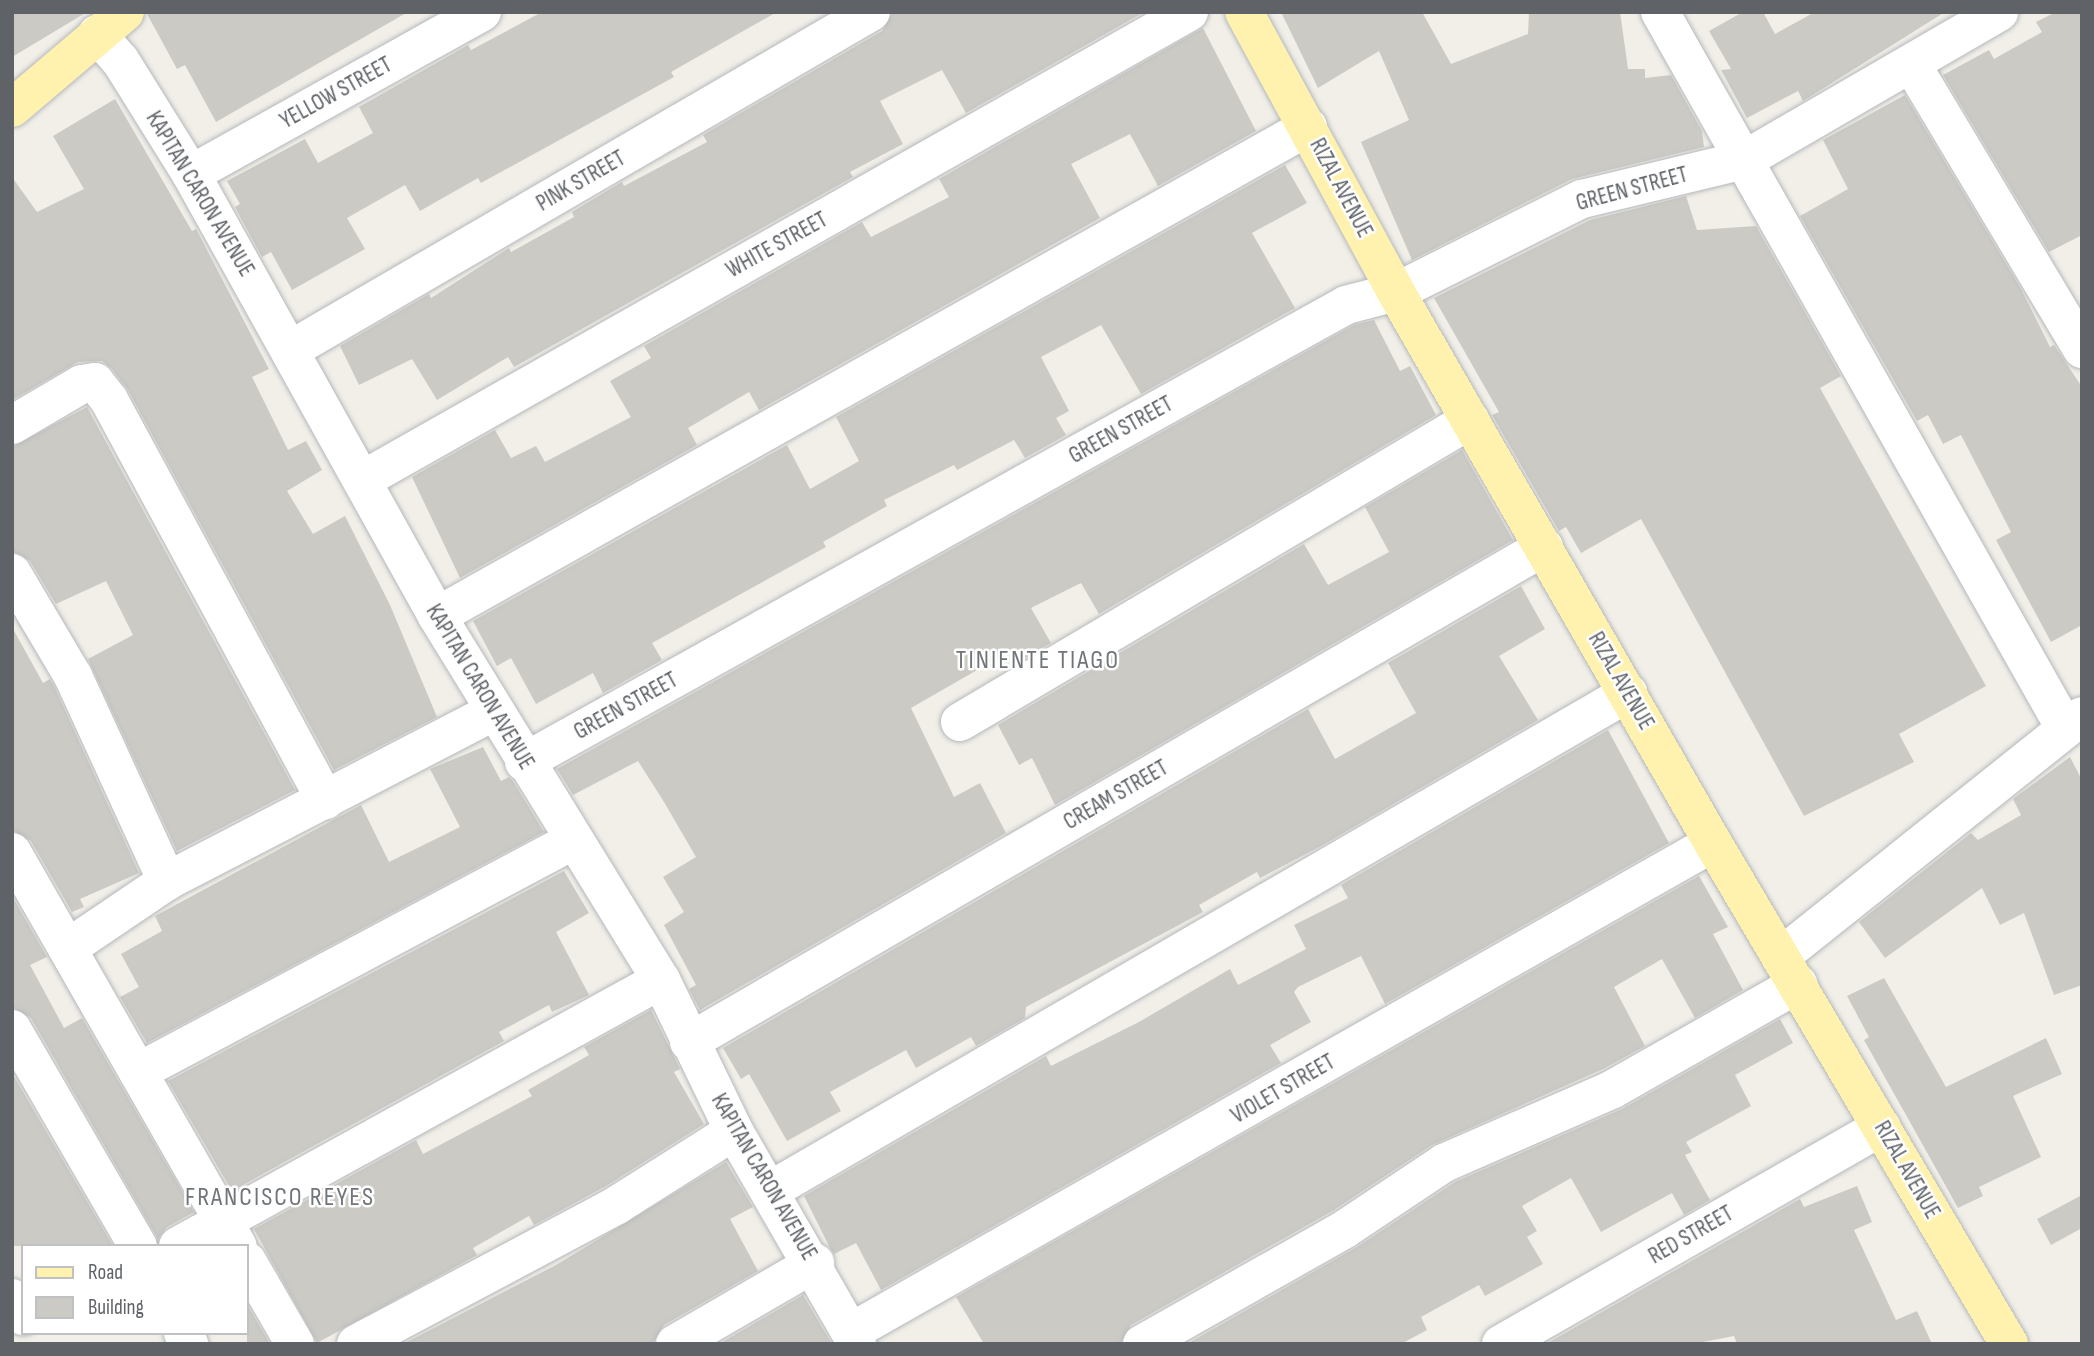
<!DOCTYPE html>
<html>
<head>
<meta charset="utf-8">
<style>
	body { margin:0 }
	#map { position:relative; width:2094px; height:1356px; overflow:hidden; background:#f1efe8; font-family:"Sofia Sans Condensed",sans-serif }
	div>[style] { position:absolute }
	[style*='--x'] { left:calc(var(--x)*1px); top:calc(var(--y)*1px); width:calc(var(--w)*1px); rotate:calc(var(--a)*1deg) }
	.building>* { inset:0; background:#cccac5 }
	.roads { filter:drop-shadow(0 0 2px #b5b8bc) drop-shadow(0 0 2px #b5b8bc) }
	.minor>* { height:38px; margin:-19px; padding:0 19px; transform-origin:19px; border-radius:19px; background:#fff }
	.major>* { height:38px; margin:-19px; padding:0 19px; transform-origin:19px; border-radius:19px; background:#fff2af }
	span { translate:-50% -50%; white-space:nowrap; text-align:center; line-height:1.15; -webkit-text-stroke:5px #fff; paint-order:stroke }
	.street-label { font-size:23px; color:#5f6368 }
	.quarter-label { font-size:26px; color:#70757a; letter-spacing:2px }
	.frame { position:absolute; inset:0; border:14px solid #5f6368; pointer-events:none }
	.legend { position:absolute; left:21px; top:1244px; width:228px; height:91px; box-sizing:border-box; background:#fff; border:2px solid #bfc1c3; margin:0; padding:9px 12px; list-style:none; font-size:21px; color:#5f6368 }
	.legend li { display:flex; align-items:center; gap:14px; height:35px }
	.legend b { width:35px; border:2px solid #bfc1c3 }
</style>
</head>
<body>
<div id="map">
	<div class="building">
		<i style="clip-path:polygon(12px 12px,87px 12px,12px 57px)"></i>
		<i style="clip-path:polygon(146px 12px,408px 12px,216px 122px,185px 65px,177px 69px)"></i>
		<i style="clip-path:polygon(542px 12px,777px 12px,671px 72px,674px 77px,481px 183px,478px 178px,420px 211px,405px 185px,347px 218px,365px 249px,292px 290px,271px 252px,262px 257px,235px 207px,240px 204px,227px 181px,305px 139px,318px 163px,373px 133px,359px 107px,468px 45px,471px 50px)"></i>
		<i style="clip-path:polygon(893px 12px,1144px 12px,966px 113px,942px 70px,880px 101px,903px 144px,850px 172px,853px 177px,514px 367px,508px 357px,437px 400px,412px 359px,359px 385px,340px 346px,429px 294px,431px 298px,509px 248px,511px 252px,574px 217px,572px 212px,622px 182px,624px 186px,707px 142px,703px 135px,882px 31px)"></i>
		<i style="clip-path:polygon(1281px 12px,1422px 12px,1451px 64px,1528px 34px,1529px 12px,1620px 12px,1628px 69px,1645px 69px,1645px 78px,1671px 75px,1702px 131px,1704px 147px,1572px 179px,1412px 260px,1361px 142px,1409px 120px,1379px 51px,1318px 88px)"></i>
		<i style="clip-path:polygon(1743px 12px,1763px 12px,1775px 34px,1815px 12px,1945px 12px,1803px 101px,1798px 91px,1747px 118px,1721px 70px,1731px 69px,1709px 31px)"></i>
		<i style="clip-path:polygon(2056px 12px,2082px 12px,2082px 235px,2049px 252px,1943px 75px,1989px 50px,1994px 59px,2042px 32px,2036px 22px)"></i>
		<i style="clip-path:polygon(1203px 28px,1256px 131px,1158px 186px,1130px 134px,1071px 164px,1100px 218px,759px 410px,749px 392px,688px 428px,697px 445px,460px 578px,412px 477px,495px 430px,511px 458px,536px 446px,545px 462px,631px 417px,610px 381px,651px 358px,644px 346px,862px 222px,871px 237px,949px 197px,939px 179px)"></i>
		<i style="clip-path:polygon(1905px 95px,2020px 287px,2050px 347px,2054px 345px,2082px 387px,2082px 625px,2051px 642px,1996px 540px,2011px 532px,1961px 435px,1943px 444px,1928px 415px,1917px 421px,1800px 216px,1848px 189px,1823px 140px)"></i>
		<i style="clip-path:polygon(115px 99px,192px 231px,196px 229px,269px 369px,252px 377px,288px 450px,306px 441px,322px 470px,287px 491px,313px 534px,345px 516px,390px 605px,437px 717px,334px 770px,128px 390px,112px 369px,102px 361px,78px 362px,12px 400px,12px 177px,37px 212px,84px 189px,53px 136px)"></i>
		<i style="clip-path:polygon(1285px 165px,1307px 203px,1252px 233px,1295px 308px,1141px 394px,1101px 325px,1041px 357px,1069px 411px,1056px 418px,1066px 435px,1025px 458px,1014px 440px,957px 470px,954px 465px,884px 500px,887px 506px,823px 542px,826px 547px,652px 643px,662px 660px,603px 693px,593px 673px,536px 704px,511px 658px,497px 666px,473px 621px,787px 445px,810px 489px,859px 461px,836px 417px)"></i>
		<i style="clip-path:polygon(1686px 196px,1697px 230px,1756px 226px,1841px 376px,1820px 388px,1986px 686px,1899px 734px,1914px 762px,1804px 816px,1641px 519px,1581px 553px,1566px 527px,1559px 531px,1492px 415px,1499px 412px,1434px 298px,1590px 220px)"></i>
		<i style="clip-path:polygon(1374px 320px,1400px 371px,1410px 366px,1436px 415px,1099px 614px,1081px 583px,1031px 608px,1051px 643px,1018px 662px,1012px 650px,911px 708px,954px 797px,980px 783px,1006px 833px,700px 1010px,689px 989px,696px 985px,664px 925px,684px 912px,663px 877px,696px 857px,664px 802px,638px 761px,573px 795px,557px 769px,1354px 325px)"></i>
		<i style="clip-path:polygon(87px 407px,295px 790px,177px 851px,88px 659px,133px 635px,106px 581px,56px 604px,30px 561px,12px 551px,12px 447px)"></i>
		<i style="clip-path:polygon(1462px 450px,1513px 540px,1055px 805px,1032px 758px,1019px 765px,998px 725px,1304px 544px,1328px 585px,1389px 552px,1365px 507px)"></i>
		<i style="clip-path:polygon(1521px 586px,1545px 629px,1499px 656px,1538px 720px,1321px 846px,1260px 878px,1257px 872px,1199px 905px,1203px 912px,1026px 1007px,1025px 1018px,976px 1046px,971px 1037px,916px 1068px,906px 1050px,830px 1092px,841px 1111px,787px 1141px,749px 1074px,741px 1079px,723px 1048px,1308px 709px,1335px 759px,1416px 713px,1388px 663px)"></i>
		<i style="clip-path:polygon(12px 627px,43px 683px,50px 679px,54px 686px,139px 873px,80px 899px,84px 907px,72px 912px,31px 841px,12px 830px)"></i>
		<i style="clip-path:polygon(1608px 730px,1669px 843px,1385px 1004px,1361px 956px,1298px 987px,1294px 992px,1311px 1022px,1270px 1045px,1281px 1063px,881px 1290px,856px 1243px,834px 1254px,830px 1248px,804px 1196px,1046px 1056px,1051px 1066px,1139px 1022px,1230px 969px,1238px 985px,1306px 949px,1294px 925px,1348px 898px,1341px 885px)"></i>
		<i style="clip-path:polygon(483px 747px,501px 781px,509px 777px,513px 781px,544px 832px,147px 1043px,120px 997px,139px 987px,121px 954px,162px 931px,155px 916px,361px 805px,389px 862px,460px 827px,430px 769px)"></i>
		<i style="clip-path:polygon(2070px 757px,2082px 780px,2082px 985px,2054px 995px,2024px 913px,2000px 925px,1982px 888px,1885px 958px,1859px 922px,1971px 833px,1978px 840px,2021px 815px,2013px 799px)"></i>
		<i style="clip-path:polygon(564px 871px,589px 913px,556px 932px,589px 995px,552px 1012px,549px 1005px,499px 1032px,504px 1041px,232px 1191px,168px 1081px)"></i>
		<i style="clip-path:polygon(1699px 876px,1728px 927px,1713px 934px,1743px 990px,1695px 1018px,1662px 959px,1614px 987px,1645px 1046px,1603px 1069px,1432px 1145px,1334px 1210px,1131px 1325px,1120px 1344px,984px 1344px,956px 1297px)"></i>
		<i style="clip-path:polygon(12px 896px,47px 957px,30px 965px,64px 1028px,82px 1018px,194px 1212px,167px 1227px,158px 1239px,31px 1018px,12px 1007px)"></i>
		<i style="clip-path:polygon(1884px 978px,1946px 1087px,2046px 1038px,2062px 1074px,2013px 1096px,2041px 1157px,1979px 1187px,1983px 1196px,1958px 1208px,1864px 1040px,1869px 1037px,1847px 996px)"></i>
		<i style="clip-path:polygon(651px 1010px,680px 1069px,674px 1072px,704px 1124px,606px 1186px,534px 1225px,529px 1216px,473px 1248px,477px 1255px,317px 1343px,254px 1229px,416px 1140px,423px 1154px,532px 1096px,528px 1090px,589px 1055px,584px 1047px)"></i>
		<i style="clip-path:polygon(1780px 1019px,1793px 1043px,1735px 1075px,1751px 1106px,1686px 1142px,1692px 1152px,1685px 1155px,1710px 1200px,1684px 1215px,1672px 1193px,1601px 1232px,1571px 1178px,1522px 1206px,1537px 1231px,1527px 1237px,1543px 1264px,1485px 1296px,1479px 1285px,1421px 1317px,1427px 1330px,1401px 1344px,1187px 1344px,1357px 1247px,1455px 1182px,1622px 1109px)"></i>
		<i style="clip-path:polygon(12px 1073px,113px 1246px,12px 1246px)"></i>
		<i style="clip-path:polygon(726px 1162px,753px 1207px,730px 1219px,758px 1271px,664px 1325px,653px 1344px,403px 1344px,556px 1265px)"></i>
		<i style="clip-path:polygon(1857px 1186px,1872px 1222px,1854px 1230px,1896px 1320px,1917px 1311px,1932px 1344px,1737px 1344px,1734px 1336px,1693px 1344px,1546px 1344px,1800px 1199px,1804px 1207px)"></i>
		<i style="clip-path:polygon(2082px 1195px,2082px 1228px,2051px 1245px,2037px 1219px)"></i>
		<i style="clip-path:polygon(803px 1295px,832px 1344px,719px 1344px)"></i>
		<i style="clip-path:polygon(247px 1304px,270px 1344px,247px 1344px)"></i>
	</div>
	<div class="roads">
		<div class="minor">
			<i style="--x:1660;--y:12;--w:823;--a:60.51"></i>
			<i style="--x:97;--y:34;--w:35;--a:49"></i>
			<i style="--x:120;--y:60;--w:134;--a:58.1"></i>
			<i style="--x:191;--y:174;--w:506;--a:60.9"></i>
			<i style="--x:437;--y:616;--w:427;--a:58.4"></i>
			<i style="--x:661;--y:980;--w:168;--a:64.2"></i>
			<i style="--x:734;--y:1131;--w:246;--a:60"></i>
			<i style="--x:1912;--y:65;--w:331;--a:59.1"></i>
			<i style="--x:191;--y:174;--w:333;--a:-29.1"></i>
			<i style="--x:290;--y:350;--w:672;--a:-30.19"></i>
			<i style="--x:12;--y:425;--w:81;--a:-30.4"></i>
			<i style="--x:82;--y:384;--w:13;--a:-9"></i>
			<i style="--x:95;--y:382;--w:23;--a:52"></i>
			<i style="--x:109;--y:400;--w:455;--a:61.6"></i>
			<i style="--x:364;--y:479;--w:948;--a:-29.51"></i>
			<i style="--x:12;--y:573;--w:120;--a:59.4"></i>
			<i style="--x:73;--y:676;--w:226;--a:65.4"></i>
			<i style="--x:437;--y:616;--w:999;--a:-29.31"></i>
			<i style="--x:960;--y:722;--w:593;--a:-30.63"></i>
			<i style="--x:524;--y:762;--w:940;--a:-29.07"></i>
			<i style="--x:1346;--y:305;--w:52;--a:-14.6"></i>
			<i style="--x:1396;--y:292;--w:208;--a:-26.6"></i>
			<i style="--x:1582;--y:199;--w:167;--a:-13.5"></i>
			<i style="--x:1744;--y:160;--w:295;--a:-30.1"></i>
			<i style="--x:12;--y:852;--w:454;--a:60.2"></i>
			<i style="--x:68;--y:948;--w:120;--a:-34.1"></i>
			<i style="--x:167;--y:881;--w:369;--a:-27.4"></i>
			<i style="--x:1780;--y:957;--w:386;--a:-38.6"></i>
			<i style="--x:12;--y:1029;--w:251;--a:59.9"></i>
			<i style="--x:689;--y:1042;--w:988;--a:-30.07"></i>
			<i style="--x:138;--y:1072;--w:493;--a:-28"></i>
			<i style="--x:771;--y:1190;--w:991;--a:-30.11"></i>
			<i style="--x:178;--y:1246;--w:551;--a:-28.84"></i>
			<i style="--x:247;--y:1261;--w:96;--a:60"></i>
			<i style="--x:12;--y:1298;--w:21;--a:59"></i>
			<i style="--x:851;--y:1332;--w:991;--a:-29.57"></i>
			<i style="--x:183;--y:1333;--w:13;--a:61"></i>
			<i style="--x:356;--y:1344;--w:296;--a:-28"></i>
			<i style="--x:617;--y:1205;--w:138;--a:-32.3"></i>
			<i style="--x:675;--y:1344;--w:162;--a:-30.1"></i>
			<i style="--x:1142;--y:1344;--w:233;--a:-29.5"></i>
			<i style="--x:1345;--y:1229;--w:119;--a:-33.7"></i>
			<i style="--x:1444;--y:1163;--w:184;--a:-23.6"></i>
			<i style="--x:1613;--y:1089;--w:213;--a:-29.6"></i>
			<i style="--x:1501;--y:1344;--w:438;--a:-29.7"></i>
		</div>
		<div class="major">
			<i style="--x:1244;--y:12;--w:319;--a:61.5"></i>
			<i style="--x:1396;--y:292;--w:636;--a:60.09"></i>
			<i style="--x:1713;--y:843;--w:582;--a:59.42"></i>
			<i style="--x:12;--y:108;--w:148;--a:-40.3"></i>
		</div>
	</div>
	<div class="street-label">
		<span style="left:336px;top:93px;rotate:-29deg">YELLOW STREET</span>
		<span style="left:581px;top:181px;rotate:-30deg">PINK STREET</span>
		<span style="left:1341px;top:188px;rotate:62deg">RIZAL AVENUE</span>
		<span style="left:1632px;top:189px;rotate:-15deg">GREEN STREET</span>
		<span style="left:200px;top:194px;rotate:59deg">KAPITAN CARON AVENUE</span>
		<span style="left:777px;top:245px;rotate:-29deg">WHITE STREET</span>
		<span style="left:1121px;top:430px;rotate:-29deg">GREEN STREET</span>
		<span style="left:1621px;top:681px;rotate:60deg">RIZAL AVENUE</span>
		<span style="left:480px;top:687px;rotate:59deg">KAPITAN CARON AVENUE</span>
		<span style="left:626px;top:706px;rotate:-29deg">GREEN STREET</span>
		<span style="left:1116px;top:795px;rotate:-30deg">CREAM STREET</span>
		<span style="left:1283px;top:1089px;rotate:-30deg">VIOLET STREET</span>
		<span style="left:1907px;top:1170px;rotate:60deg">RIZAL AVENUE</span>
		<span style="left:764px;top:1177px;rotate:60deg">KAPITAN CARON AVENUE</span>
		<span style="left:1691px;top:1235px;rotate:-30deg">RED STREET</span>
	</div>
	<div class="quarter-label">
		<span style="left:1038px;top:661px">TINIENTE TIAGO</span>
		<span style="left:280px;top:1198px">FRANCISCO REYES</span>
	</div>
	<div class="frame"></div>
	<ul class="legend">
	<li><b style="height:9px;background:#fff2af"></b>Road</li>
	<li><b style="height:19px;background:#cccac5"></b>Building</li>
	</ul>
</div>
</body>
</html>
